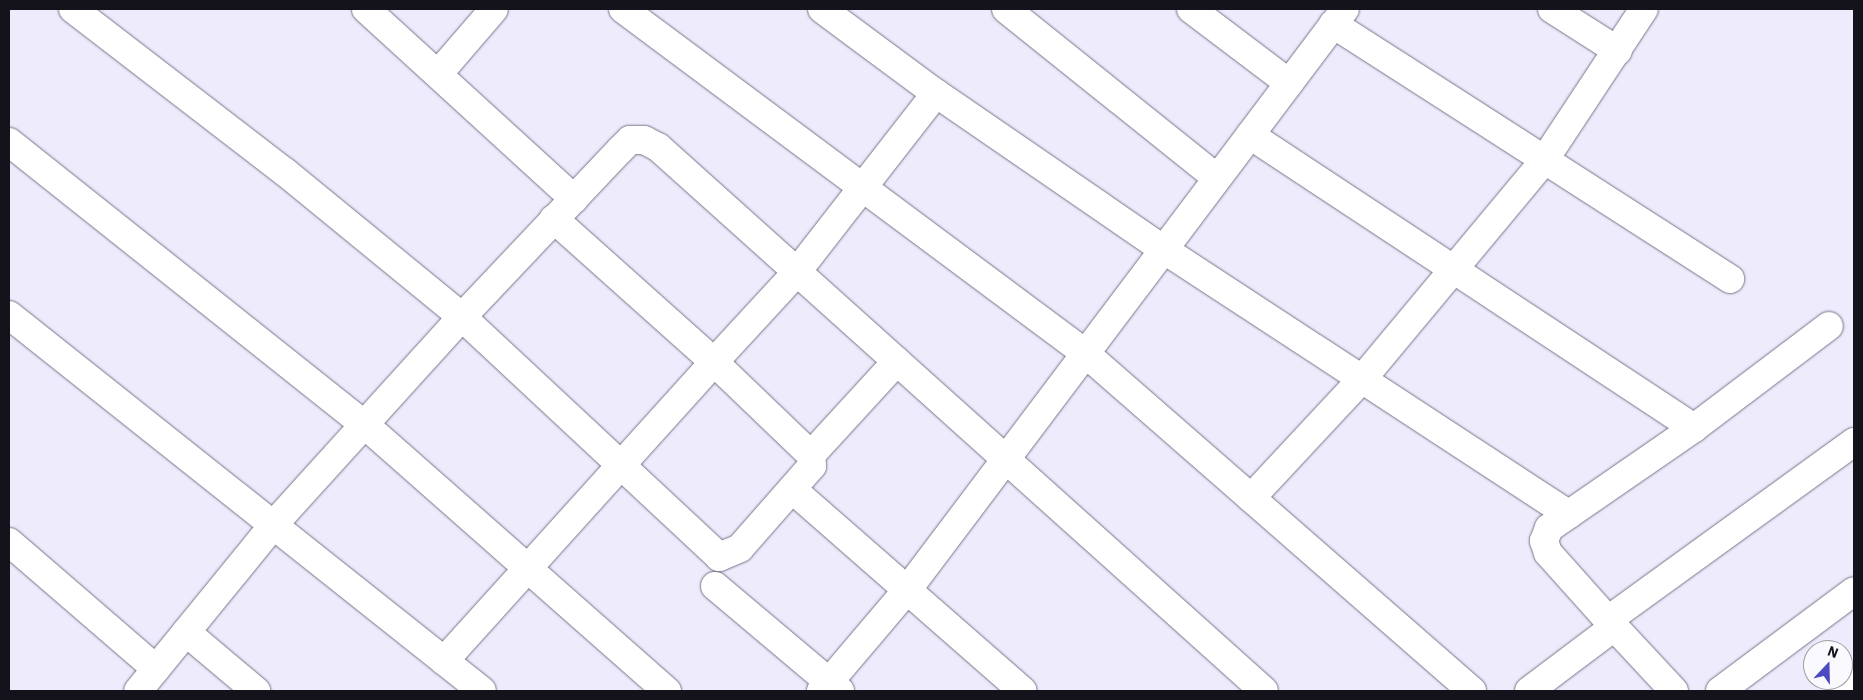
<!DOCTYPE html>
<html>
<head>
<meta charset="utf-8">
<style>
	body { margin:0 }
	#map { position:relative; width:1863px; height:700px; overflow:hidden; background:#edebfc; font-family:"IBM Plex Sans",sans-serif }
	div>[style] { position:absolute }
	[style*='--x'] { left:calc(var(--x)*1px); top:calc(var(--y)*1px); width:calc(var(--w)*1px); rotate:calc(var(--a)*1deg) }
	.roads { filter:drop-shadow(0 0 1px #787588) drop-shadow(0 0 1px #787588) }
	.minor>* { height:28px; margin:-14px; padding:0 14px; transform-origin:14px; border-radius:14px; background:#fff }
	span { translate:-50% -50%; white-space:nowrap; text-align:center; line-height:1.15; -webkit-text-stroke:5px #fafafe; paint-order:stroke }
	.frame { position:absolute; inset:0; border:10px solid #14121a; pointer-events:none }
	.north { position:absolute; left:1803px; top:640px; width:50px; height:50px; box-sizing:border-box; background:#fafafe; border:1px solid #9e9da3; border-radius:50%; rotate:21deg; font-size:14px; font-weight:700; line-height:20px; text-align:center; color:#14121a }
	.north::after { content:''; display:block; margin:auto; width:18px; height:22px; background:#4b4ac0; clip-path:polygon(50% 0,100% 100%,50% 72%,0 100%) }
</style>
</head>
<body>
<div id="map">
	<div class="roads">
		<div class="minor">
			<i style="--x:73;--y:9;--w:267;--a:37.6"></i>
			<i style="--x:285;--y:172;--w:229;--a:39.3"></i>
			<i style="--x:462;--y:317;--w:352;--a:43"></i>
			<i style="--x:719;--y:557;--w:23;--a:-23"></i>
			<i style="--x:740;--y:548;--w:109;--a:-48.7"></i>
			<i style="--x:812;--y:466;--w:11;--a:-95"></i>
			<i style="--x:811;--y:455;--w:134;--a:-136.2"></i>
			<i style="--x:714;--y:362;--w:121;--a:-47.3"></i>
			<i style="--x:796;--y:273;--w:228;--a:-52.1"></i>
			<i style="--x:366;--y:9;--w:282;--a:42.4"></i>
			<i style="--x:623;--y:9;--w:576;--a:36.67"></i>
			<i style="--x:1085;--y:353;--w:514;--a:41.13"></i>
			<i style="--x:822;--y:9;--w:131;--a:36.6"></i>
			<i style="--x:927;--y:87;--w:286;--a:34.5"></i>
			<i style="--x:1163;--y:249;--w:485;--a:33.2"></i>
			<i style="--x:1006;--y:9;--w:270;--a:38.7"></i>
			<i style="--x:1191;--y:9;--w:123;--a:37.1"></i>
			<i style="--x:1552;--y:9;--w:78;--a:32.5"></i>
			<i style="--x:1333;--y:24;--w:472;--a:32.7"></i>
			<i style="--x:439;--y:73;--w:84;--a:-49.3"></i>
			<i style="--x:1250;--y:135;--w:532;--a:33.42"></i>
			<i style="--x:9;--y:142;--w:453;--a:38.5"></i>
			<i style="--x:364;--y:424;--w:404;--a:41.4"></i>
			<i style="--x:9;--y:315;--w:604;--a:38.48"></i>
			<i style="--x:811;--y:455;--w:127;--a:-47.5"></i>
			<i style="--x:793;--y:490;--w:305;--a:41.2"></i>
			<i style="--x:1251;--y:498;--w:164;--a:-47"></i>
			<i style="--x:1363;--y:378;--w:281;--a:-50.2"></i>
			<i style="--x:1543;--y:162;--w:183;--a:-56.6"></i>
			<i style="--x:9;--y:542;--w:194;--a:40.8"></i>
			<i style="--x:715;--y:586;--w:149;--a:40.1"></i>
			<i style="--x:829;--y:682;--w:12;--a:132"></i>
			<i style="--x:1608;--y:620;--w:90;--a:-131.8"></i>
			<i style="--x:1548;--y:553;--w:13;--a:-108"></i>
			<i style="--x:1544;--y:541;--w:14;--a:-69"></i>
			<i style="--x:1549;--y:528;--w:176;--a:-34.6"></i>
			<i style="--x:1694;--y:428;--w:169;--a:-37.1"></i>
			<i style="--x:186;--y:632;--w:92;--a:40.1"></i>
			<i style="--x:444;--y:661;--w:403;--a:-47.9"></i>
			<i style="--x:714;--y:362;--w:215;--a:-138.2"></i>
			<i style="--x:138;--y:691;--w:217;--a:-50.8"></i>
			<i style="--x:275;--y:523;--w:278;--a:-47.8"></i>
			<i style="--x:462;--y:317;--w:230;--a:-46.6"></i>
			<i style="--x:620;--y:150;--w:14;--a:-45"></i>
			<i style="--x:630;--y:140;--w:14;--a:0"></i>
			<i style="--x:644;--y:140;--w:16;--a:27"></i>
			<i style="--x:658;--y:147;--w:814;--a:41.91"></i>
			<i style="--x:840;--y:691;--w:14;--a:-141"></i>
			<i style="--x:829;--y:682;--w:122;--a:-49.7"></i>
			<i style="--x:908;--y:589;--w:726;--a:-53"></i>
			<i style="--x:1529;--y:691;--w:106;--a:-37"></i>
			<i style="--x:1674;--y:691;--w:97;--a:-132.9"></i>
			<i style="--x:1608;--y:620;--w:304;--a:-35.9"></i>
			<i style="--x:1720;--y:691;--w:167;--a:-36.7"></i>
			<i style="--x:1842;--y:691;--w:15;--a:-37"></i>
		</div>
	</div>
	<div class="frame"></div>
	<div class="north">N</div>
</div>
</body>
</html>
